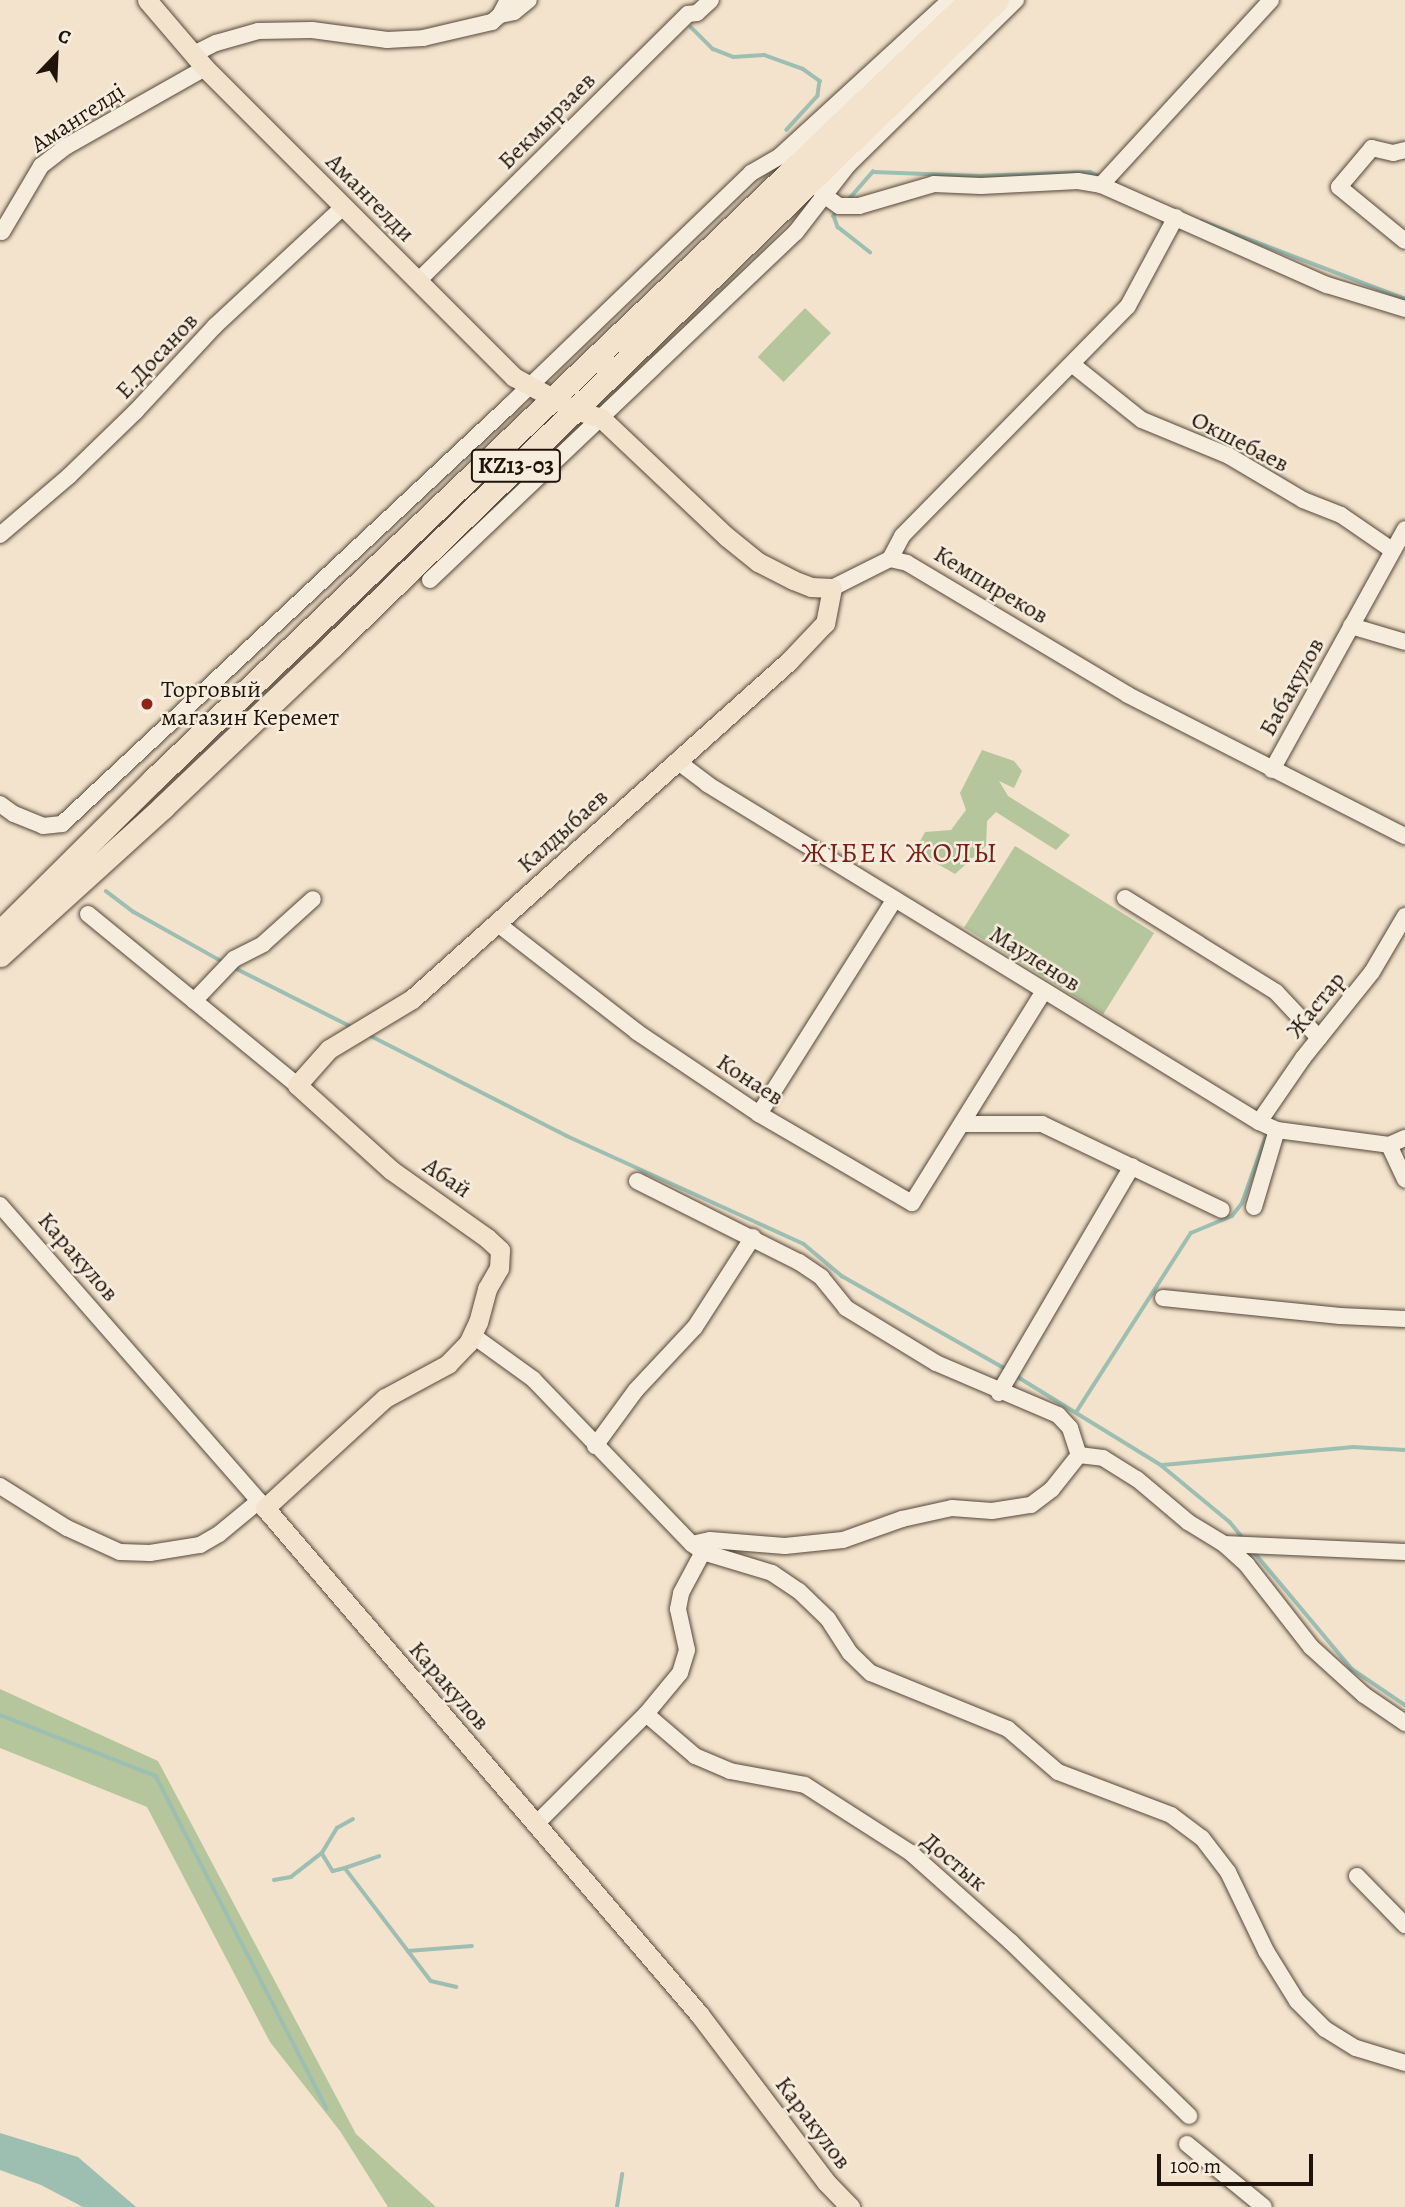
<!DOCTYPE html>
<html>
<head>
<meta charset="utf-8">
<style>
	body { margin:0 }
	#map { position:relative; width:1405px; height:2207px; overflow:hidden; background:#f3e3cc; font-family:Alegreya,serif }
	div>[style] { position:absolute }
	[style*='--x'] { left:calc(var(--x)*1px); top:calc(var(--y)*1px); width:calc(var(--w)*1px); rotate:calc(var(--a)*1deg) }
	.green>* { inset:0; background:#b5c59c; transform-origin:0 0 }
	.water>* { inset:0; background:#9cbfb2 }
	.stream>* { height:3.5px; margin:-1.75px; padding:0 1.75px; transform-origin:1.75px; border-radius:1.75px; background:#9cbfb2 }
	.roads { filter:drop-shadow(0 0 2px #55473a) drop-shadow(0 0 2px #55473a) }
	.minor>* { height:16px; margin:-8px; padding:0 8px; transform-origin:8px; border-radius:8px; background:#f7edde }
	.major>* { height:19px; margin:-9.5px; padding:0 9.5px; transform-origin:9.5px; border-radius:9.5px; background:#f3e3cc }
	.highway>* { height:23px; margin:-11.5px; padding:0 11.5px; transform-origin:11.5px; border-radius:11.5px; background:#f3e3cc }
	.dots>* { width:19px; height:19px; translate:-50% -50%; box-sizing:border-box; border:4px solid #f7edde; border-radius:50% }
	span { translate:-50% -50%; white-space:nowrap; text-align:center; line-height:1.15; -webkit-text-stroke:5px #f7edde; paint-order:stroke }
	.shield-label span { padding:2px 5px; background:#f7edde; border:2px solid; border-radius:5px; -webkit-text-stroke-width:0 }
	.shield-label { font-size:23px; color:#20130a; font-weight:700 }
	.street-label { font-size:24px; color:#20130a }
	.poi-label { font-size:24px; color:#20130a }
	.left { translate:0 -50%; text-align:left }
	.quarter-label { font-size:28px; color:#7a1f14; letter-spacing:2px }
	.north { position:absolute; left:21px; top:21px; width:70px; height:70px; -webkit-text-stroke:5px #f7edde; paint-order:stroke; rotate:23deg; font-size:19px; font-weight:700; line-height:28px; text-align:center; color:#20130a }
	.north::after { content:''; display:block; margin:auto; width:24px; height:32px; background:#20130a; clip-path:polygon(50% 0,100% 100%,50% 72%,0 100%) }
	.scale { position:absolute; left:1157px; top:2154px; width:156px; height:32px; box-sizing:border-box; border:4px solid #20130a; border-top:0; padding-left:9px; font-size:21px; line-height:24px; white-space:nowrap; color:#20130a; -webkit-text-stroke:5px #f7edde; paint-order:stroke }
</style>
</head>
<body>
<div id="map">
	<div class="green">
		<i style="left:805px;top:308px;width:36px;height:68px;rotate:44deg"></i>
		<i style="clip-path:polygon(982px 750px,1014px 761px,1022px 771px,1014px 788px,999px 781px,1008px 796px,1070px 835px,1056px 850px,996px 812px,987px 821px,986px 846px,955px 874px,915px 851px,925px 832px,951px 830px,966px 810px,960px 793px)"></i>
		<i style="left:1015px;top:846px;width:164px;height:96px;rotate:32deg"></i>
		<i style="clip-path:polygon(0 1689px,158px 1761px,356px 2134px,436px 2207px,388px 2207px,340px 2131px,270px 2042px,147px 1807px,0 1748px)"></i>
	</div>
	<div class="water">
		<i style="clip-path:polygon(0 2133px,78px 2157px,136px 2207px,83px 2207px,41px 2185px,0 2170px)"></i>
	</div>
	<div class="stream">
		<i style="--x:691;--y:27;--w:31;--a:45"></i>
		<i style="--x:713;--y:49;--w:22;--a:21"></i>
		<i style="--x:734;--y:57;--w:30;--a:-4"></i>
		<i style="--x:764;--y:55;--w:41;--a:19.7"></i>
		<i style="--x:803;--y:69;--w:21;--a:35"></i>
		<i style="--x:820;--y:81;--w:15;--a:98"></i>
		<i style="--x:818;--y:96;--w:46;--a:132.4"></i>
		<i style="--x:850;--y:198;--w:35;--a:-49"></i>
		<i style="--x:873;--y:172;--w:106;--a:2.2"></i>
		<i style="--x:979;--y:176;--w:111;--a:-2.1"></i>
		<i style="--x:1090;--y:172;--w:12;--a:24"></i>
		<i style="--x:836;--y:213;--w:4;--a:124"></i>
		<i style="--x:834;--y:216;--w:12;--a:70"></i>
		<i style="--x:838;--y:227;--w:41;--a:38"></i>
		<i style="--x:1201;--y:221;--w:218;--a:20.9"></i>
		<i style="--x:106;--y:891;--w:35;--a:37"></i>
		<i style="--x:134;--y:912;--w:102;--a:29.3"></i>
		<i style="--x:233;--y:967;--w:131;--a:26.8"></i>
		<i style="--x:369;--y:1035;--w:222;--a:27"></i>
		<i style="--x:567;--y:1136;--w:260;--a:24.5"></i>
		<i style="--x:804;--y:1244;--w:50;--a:40.1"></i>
		<i style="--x:842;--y:1276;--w:186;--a:29.6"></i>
		<i style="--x:1018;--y:1377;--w:168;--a:31.6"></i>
		<i style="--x:1161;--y:1465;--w:89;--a:39.6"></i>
		<i style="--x:1230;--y:1522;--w:19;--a:51"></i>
		<i style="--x:1077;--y:1411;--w:211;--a:-57.4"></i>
		<i style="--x:1191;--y:1233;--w:44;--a:-22.5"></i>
		<i style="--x:1232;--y:1216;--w:16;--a:-52"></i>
		<i style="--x:1242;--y:1203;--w:68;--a:-70.2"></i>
		<i style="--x:1163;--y:1465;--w:191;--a:-5.4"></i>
		<i style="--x:1353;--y:1447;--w:52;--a:3.3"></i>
		<i style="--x:1255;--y:1553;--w:151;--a:50.1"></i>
		<i style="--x:1352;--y:1669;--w:64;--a:34.2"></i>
		<i style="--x:0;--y:1715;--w:168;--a:21.4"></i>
		<i style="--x:156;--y:1776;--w:374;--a:62.8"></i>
		<i style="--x:322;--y:1853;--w:29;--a:-59"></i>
		<i style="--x:337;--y:1828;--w:18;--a:-29"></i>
		<i style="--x:345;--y:1868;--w:36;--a:-19"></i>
		<i style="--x:274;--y:1880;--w:17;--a:-10"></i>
		<i style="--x:291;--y:1877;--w:39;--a:-38"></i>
		<i style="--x:322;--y:1853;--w:21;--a:59"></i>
		<i style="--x:333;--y:1871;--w:12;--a:-14"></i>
		<i style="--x:345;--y:1868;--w:142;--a:52.7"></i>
		<i style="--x:431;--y:1981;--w:26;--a:13"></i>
		<i style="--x:408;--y:1951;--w:64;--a:-4.5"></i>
		<i style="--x:617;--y:2207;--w:33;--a:-81"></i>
	</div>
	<div class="roads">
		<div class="minor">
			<i style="--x:500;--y:15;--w:14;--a:-12"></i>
			<i style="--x:514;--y:12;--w:19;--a:-39"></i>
			<i style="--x:194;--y:54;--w:25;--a:-27"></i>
			<i style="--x:216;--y:43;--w:44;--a:-15.9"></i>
			<i style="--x:258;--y:31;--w:54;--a:-1.1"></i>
			<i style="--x:312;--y:30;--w:76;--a:7.6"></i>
			<i style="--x:387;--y:40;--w:36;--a:-3"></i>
			<i style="--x:423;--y:38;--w:71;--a:-13.1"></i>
			<i style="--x:492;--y:22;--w:11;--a:-41"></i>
			<i style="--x:500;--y:15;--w:17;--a:-62"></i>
			<i style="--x:1405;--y:150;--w:12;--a:166"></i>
			<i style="--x:1393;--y:153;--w:22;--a:-167"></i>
			<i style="--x:1372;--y:148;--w:51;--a:130.2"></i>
			<i style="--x:1339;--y:187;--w:85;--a:39.3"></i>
			<i style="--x:1101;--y:185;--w:251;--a:-47.4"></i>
			<i style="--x:822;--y:194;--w:21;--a:35"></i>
			<i style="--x:839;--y:206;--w:20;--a:0"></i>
			<i style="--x:859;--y:206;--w:78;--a:-16.3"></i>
			<i style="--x:934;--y:184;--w:47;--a:2.4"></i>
			<i style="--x:981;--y:186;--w:97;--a:-3"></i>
			<i style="--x:1078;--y:181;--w:23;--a:10"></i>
			<i style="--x:1101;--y:185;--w:247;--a:23.9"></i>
			<i style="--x:1327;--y:285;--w:82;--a:17.1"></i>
			<i style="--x:2;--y:232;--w:77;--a:-59.4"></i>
			<i style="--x:41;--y:166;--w:33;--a:-38"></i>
			<i style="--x:67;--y:146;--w:159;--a:-29.5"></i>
			<i style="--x:418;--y:281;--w:380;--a:-44.7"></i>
			<i style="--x:688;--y:14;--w:9;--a:-6"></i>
			<i style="--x:697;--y:13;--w:19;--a:-43"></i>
			<i style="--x:1073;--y:365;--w:88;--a:38.6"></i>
			<i style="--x:1142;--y:420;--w:94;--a:22.5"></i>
			<i style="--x:1229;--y:456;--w:86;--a:30.7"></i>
			<i style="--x:1303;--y:500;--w:41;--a:21.5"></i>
			<i style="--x:1341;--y:515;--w:62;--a:34.5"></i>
			<i style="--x:0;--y:535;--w:91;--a:-40.5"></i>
			<i style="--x:69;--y:476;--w:93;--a:-44.1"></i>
			<i style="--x:136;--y:411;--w:116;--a:-47.1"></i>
			<i style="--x:215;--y:326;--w:176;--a:-42.9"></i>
			<i style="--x:890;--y:559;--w:26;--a:-62"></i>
			<i style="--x:902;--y:536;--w:322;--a:-45.5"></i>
			<i style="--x:1128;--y:306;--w:101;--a:-61.7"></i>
			<i style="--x:430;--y:580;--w:505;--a:-43.56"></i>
			<i style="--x:796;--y:232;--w:83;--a:-52.3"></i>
			<i style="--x:847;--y:166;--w:237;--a:-44.5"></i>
			<i style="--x:832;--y:588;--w:65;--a:-26.6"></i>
			<i style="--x:890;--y:559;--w:17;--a:13"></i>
			<i style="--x:907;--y:563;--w:257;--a:30.8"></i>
			<i style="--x:1128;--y:695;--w:311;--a:27"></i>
			<i style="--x:1351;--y:626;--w:56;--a:16.5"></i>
			<i style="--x:677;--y:761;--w:38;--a:37"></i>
			<i style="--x:707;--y:784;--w:647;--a:31.48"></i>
			<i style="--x:1259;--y:1122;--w:20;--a:24"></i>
			<i style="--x:1277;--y:1130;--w:113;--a:7.6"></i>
			<i style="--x:1389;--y:1145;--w:17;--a:-24"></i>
			<i style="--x:1272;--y:770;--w:275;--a:-61.1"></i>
			<i style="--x:0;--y:804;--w:17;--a:36"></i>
			<i style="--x:14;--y:814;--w:31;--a:22"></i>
			<i style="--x:43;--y:826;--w:19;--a:-6"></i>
			<i style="--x:62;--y:824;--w:612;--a:-43.08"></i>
			<i style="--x:509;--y:406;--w:336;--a:-43.9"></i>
			<i style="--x:751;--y:173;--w:34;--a:-30"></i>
			<i style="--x:780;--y:156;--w:231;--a:-42.5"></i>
			<i style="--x:1125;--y:898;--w:178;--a:31.9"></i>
			<i style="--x:1276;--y:992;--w:63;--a:46.9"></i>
			<i style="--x:88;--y:914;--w:270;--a:39.3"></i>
			<i style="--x:498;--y:924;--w:176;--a:37.8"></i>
			<i style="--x:637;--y:1032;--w:147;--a:33.9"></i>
			<i style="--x:759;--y:1114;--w:177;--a:30.2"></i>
			<i style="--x:912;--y:1203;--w:250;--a:-58.1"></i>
			<i style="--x:194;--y:1001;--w:58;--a:-46.4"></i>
			<i style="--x:234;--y:959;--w:33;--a:-27"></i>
			<i style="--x:263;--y:944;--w:67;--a:-42"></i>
			<i style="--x:759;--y:1114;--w:254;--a:-57.7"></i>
			<i style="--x:1259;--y:1122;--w:78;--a:-55.5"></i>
			<i style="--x:1303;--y:1058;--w:110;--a:-51.3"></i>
			<i style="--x:1372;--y:972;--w:65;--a:-59.5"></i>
			<i style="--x:963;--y:1124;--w:79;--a:0"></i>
			<i style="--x:1042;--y:1124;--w:199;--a:25.5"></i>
			<i style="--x:1389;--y:1145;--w:38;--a:65"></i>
			<i style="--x:637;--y:1181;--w:181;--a:26.6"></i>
			<i style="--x:799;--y:1262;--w:27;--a:34"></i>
			<i style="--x:821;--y:1277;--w:40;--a:51"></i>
			<i style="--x:846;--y:1308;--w:105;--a:31.4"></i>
			<i style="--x:936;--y:1363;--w:133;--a:23.1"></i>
			<i style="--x:1058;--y:1415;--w:18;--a:47"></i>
			<i style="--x:1070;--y:1428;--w:28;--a:72"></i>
			<i style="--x:1079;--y:1455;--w:24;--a:7"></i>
			<i style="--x:1103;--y:1458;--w:40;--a:32"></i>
			<i style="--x:1137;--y:1479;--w:67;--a:40.1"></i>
			<i style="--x:1188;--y:1522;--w:42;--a:31.4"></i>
			<i style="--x:1224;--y:1544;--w:31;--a:42"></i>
			<i style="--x:1247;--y:1565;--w:104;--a:52"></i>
			<i style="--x:1311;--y:1647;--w:72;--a:42.2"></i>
			<i style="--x:1364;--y:1695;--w:50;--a:34.3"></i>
			<i style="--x:0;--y:1205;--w:403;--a:48.8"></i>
			<i style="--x:1254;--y:1207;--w:80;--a:-73.4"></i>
			<i style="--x:1163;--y:1298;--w:178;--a:5.8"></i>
			<i style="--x:1340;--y:1316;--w:65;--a:2.6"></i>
			<i style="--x:472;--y:1335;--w:75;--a:35.8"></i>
			<i style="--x:533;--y:1379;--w:229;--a:46.1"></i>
			<i style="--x:692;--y:1544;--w:14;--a:36"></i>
			<i style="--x:703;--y:1552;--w:72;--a:16.9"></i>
			<i style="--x:772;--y:1573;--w:32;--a:34"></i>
			<i style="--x:799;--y:1591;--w:40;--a:44"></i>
			<i style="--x:828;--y:1619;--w:40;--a:57.1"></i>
			<i style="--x:850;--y:1653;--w:29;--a:44"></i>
			<i style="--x:871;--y:1673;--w:148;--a:22.2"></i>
			<i style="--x:1008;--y:1729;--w:66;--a:40.7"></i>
			<i style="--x:1058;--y:1772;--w:121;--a:20.8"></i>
			<i style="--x:1171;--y:1815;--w:39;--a:37"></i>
			<i style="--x:1202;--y:1838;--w:43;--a:52.6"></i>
			<i style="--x:1228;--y:1872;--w:88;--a:64.3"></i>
			<i style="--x:1266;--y:1951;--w:59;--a:58.2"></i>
			<i style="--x:1297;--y:2001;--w:40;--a:45"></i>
			<i style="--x:1325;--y:2029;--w:36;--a:32"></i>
			<i style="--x:1356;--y:2048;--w:51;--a:17"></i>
			<i style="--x:999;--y:1393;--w:263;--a:-59.6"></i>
			<i style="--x:595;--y:1446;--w:69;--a:-53.8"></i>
			<i style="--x:636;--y:1390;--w:86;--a:-46.9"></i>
			<i style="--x:695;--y:1327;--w:107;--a:-57.2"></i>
			<i style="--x:0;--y:1486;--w:79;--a:32.1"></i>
			<i style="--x:67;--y:1528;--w:58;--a:24.4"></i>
			<i style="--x:120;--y:1552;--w:30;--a:2"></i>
			<i style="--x:150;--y:1553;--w:51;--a:-9.1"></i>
			<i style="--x:200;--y:1545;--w:22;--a:-30"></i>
			<i style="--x:219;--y:1534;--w:52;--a:-39.5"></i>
			<i style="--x:692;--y:1544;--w:18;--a:-13"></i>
			<i style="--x:710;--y:1540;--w:75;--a:4.6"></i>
			<i style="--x:785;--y:1546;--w:58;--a:-5.9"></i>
			<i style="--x:843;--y:1540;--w:63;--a:-19.6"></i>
			<i style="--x:902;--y:1519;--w:51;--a:-12.4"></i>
			<i style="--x:952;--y:1508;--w:40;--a:4.3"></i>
			<i style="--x:992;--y:1511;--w:39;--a:-9"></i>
			<i style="--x:1031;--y:1505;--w:26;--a:-37"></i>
			<i style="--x:1052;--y:1489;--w:43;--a:-51.5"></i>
			<i style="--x:1224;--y:1544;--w:181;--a:2.5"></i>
			<i style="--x:646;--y:1714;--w:65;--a:40.6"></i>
			<i style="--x:695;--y:1756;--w:38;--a:23"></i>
			<i style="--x:730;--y:1771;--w:76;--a:10.6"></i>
			<i style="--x:805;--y:1785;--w:126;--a:32.7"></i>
			<i style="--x:911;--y:1853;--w:134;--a:41.7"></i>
			<i style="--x:1011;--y:1942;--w:249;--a:44.3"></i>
			<i style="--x:535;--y:1825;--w:157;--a:-45"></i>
			<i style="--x:646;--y:1714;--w:53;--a:-50.3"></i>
			<i style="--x:680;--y:1673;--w:24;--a:-73"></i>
			<i style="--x:687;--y:1650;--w:42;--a:-102.4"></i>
			<i style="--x:678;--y:1609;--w:16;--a:-79"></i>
			<i style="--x:681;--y:1593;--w:47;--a:-61.8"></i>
			<i style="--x:1357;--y:1876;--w:69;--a:45.6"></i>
			<i style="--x:1187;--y:2144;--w:99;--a:39.3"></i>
		</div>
		<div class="major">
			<i style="--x:147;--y:0;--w:89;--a:49.5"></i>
			<i style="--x:205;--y:68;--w:437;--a:45"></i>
			<i style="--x:514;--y:377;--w:69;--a:28.4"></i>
			<i style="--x:575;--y:410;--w:27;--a:17"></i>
			<i style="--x:601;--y:418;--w:173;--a:43.4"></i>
			<i style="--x:727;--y:537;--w:40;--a:39"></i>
			<i style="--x:758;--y:562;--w:39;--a:27"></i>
			<i style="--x:793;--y:580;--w:19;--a:21"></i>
			<i style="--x:811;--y:587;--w:21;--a:3"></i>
			<i style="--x:832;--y:588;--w:36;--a:101"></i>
			<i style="--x:825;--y:623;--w:52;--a:133.5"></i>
			<i style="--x:789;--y:661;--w:506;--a:138.12"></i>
			<i style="--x:412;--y:999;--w:97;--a:148.9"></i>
			<i style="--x:329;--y:1049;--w:48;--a:131.6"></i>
			<i style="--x:297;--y:1085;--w:127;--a:42.1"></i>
			<i style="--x:391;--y:1170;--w:118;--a:35.3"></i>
			<i style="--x:487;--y:1238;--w:18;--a:43"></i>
			<i style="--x:500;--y:1250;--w:18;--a:93"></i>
			<i style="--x:499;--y:1268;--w:24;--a:120"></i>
			<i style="--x:487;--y:1289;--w:34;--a:105"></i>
			<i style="--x:478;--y:1322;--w:23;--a:115"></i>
			<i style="--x:468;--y:1343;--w:29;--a:134"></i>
			<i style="--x:448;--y:1364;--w:72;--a:151.6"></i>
			<i style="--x:385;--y:1398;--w:163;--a:137.5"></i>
			<i style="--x:265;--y:1508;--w:667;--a:49.38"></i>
			<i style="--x:699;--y:2014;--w:211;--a:52.9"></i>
			<i style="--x:826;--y:2182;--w:35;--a:46"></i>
		</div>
		<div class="highway">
			<i style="--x:0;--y:932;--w:216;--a:-44.8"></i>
			<i style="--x:153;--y:780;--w:1130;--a:-43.67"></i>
			<i style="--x:0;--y:955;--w:220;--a:-42.2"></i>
			<i style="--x:163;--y:807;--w:233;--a:-43.6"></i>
			<i style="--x:332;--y:646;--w:927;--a:-44.17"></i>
		</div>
	</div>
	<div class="dots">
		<i style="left:147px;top:704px;background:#8f2418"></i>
	</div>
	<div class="shield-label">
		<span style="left:516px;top:466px">KZ13-03</span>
	</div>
	<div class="street-label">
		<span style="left:78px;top:118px;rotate:-33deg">Амангелді</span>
		<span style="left:547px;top:121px;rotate:-45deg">Бекмырзаев</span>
		<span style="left:370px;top:198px;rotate:45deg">Амангелди</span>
		<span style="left:157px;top:356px;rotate:-47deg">Е.Досанов</span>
		<span style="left:1240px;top:442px;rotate:27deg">Окшебаев</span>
		<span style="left:991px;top:585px;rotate:31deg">Кемпиреков</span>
		<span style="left:1292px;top:687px;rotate:-61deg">Бабакулов</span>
		<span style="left:563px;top:831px;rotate:-42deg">Калдыбаев</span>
		<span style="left:1035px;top:959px;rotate:32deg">Мауленов</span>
		<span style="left:1316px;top:1005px;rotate:-51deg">Жастар</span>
		<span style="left:750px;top:1080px;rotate:33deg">Конаев</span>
		<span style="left:447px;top:1178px;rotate:34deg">Абай</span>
		<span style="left:78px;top:1257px;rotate:49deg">Каракулов</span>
		<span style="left:449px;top:1686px;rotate:49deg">Каракулов</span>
		<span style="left:954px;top:1862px;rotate:40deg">Достык</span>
		<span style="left:813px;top:2123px;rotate:53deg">Каракулов</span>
	</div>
	<div class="poi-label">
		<span class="left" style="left:161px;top:704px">Торговый<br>магазин Керемет</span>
	</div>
	<div class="quarter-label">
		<span style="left:900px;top:853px">ЖІБЕК ЖОЛЫ</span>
	</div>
	<div class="north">С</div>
	<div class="scale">100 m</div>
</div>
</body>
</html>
